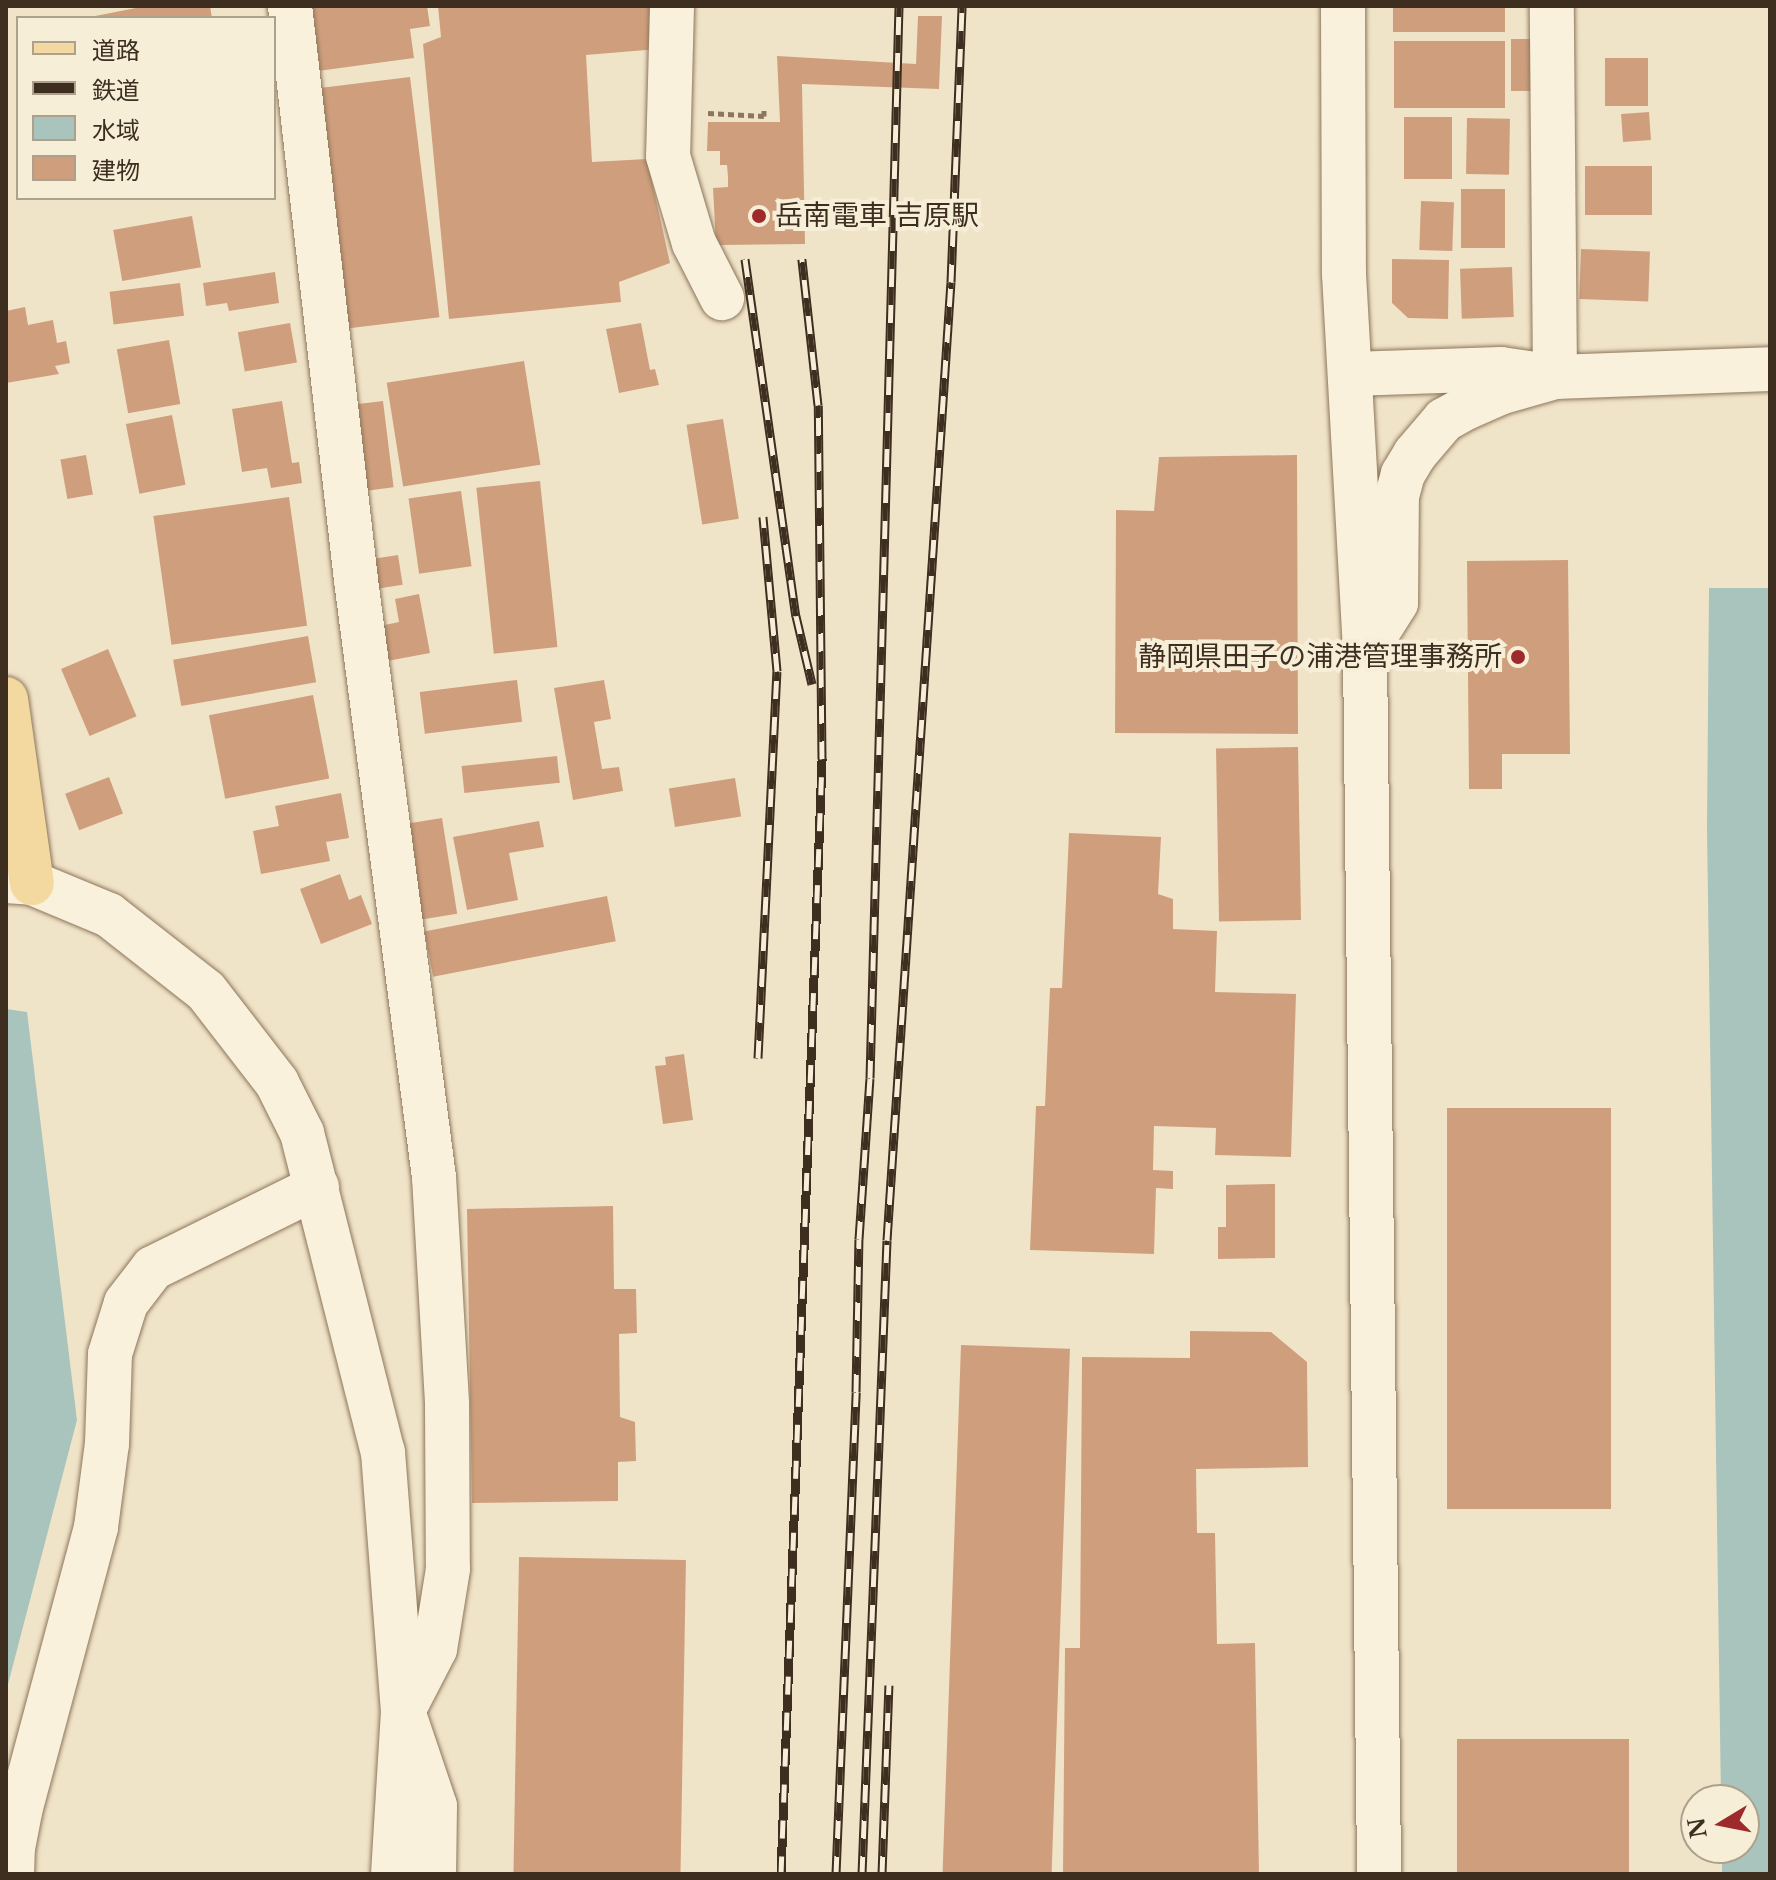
<!DOCTYPE html>
<html>
<head>
<meta charset="utf-8">
<style>
	body { margin:0 }
	#map { position:relative; width:1776px; height:1880px; overflow:hidden; background:#f0e4c8; font-family:"Libre Baskerville","Noto Sans JP",serif }
	div>[style] { position:absolute }
	[style*='--x'] { left:calc(var(--x)*1px); top:calc(var(--y)*1px); width:calc(var(--w)*1px); rotate:calc(var(--a)*1deg) }
	.water>* { inset:0; background:#a9c4bc }
	.building>* { inset:0; background:#cf9f7d; transform-origin:0 0 }
	.path>* { height:5px; margin-top:-2.5px; transform-origin:0; background:repeating-linear-gradient(90deg,#8d765c 0 6px,transparent 0 10px) }
	.roads { filter:drop-shadow(0 0 2px #8d765c) drop-shadow(0 0 2px #8d765c) }
	.minor>* { height:44px; margin:-22px; padding:0 22px; transform-origin:22px; border-radius:22px; background:#faf1dc }
	.major>* { height:44px; margin:-22px; padding:0 22px; transform-origin:22px; border-radius:22px; background:#f3d9a0 }
	.rail>* { height:9px; margin-top:-4.5px; transform-origin:0; background:repeating-linear-gradient(90deg,#f7eed8 0 18px,#3d2e20 0 36px); box-sizing:border-box; border-block:2px solid #3d2e20 }
	.dots>* { width:22px; height:22px; translate:-50% -50%; box-sizing:border-box; border:4px solid #f7eed8; border-radius:50% }
	span { translate:-50% -50%; white-space:nowrap; text-align:center; line-height:1.15; -webkit-text-stroke:8px #f7eed8; paint-order:stroke }
	.poi-label { font-size:28px; color:#3d2e20 }
	.left { translate:0 -50%; text-align:left }
	.right { translate:-100% -50%; text-align:right }
	.frame { position:absolute; inset:0; border:8px solid #3d2e20; pointer-events:none }
	.legend { position:absolute; left:16px; top:16px; width:260px; height:184px; box-sizing:border-box; background:#f7eed8; border:2px solid #ada18e; margin:0; padding:10px 14px; list-style:none; font-size:24px; color:#3d2e20 }
	.legend li { display:flex; align-items:center; gap:16px; height:40px }
	.legend b { width:40px; border:2px solid #ada18e }
	.north { position:absolute; left:1680px; top:1784px; width:80px; height:80px; box-sizing:border-box; background:#f7eed8; border:2px solid #ada18e; border-radius:50%; rotate:260deg; font-size:22px; font-weight:700; line-height:32px; text-align:center; color:#3d2e20 }
	.north::after { content:''; display:block; margin:auto; width:28px; height:36px; background:#9e2a2b; clip-path:polygon(50% 0,100% 100%,50% 72%,0 100%) }
</style>
</head>
<body>
<div id="map">
	<div class="water">
		<i style="clip-path:polygon(1709px 588px,1770px 588px,1770px 1874px,1722px 1874px,1722px 1848px,1744px 1848px,1744px 1800px,1721px 1800px,1707px 829px)"></i>
		<i style="clip-path:polygon(6px 1009px,27px 1012px,77px 1420px,6px 1692px)"></i>
	</div>
	<div class="building">
		<i style="clip-path:polygon(146px 6px,210px 6px,212px 18px,85px 18px)"></i>
		<i style="clip-path:polygon(309px 6px,427px 6px,430px 26px,410px 29px,414px 58px,318px 71px)"></i>
		<i style="clip-path:polygon(438px 6px,659px 6px,658px 49px,586px 55px,592px 162px,647px 159px,670px 263px,619px 282px,621px 302px,449px 319px,423px 44px,441px 37px)"></i>
		<i style="left:1393px;top:6px;width:112px;height:26px"></i>
		<i style="clip-path:polygon(918px 16px,942px 16px,939px 89px,802px 84px,805px 244px,716px 245px,713px 188px,728px 187px,728px 177px,727px 165px,720px 165px,720px 151px,707px 151px,708px 122px,780px 122px,777px 56px,916px 64px)"></i>
		<i style="left:1511px;top:39px;width:20px;height:52px"></i>
		<i style="left:1394px;top:41px;width:111px;height:67px"></i>
		<i style="left:1605px;top:58px;width:43px;height:48px"></i>
		<i style="left:410px;top:77px;width:242px;height:93px;rotate:83deg"></i>
		<i style="left:1649px;top:112px;width:28px;height:28px;rotate:86deg"></i>
		<i style="left:1404px;top:117px;width:48px;height:62px"></i>
		<i style="left:1467px;top:118px;width:43px;height:56px;rotate:1deg"></i>
		<i style="left:1585px;top:166px;width:67px;height:49px"></i>
		<i style="left:1461px;top:189px;width:44px;height:59px"></i>
		<i style="left:1421px;top:201px;width:33px;height:49px;rotate:2deg"></i>
		<i style="left:192px;top:216px;width:52px;height:80px;rotate:80deg"></i>
		<i style="left:1581px;top:249px;width:69px;height:50px;rotate:2deg"></i>
		<i style="clip-path:polygon(1392px 259px,1449px 260px,1448px 319px,1408px 318px,1392px 303px)"></i>
		<i style="left:1512px;top:267px;width:50px;height:52px;rotate:88deg"></i>
		<i style="clip-path:polygon(275px 272px,279px 303px,229px 311px,227px 303px,206px 306px,203px 283px)"></i>
		<i style="left:180px;top:283px;width:33px;height:71px;rotate:83deg"></i>
		<i style="clip-path:polygon(25px 307px,28px 325px,53px 320px,57px 343px,66px 341px,70px 363px,55px 366px,59px 374px,6px 383px,6px 311px)"></i>
		<i style="left:290px;top:323px;width:40px;height:53px;rotate:80deg"></i>
		<i style="clip-path:polygon(641px 323px,650px 370px,655px 369px,659px 385px,619px 393px,606px 329px)"></i>
		<i style="left:169px;top:340px;width:65px;height:53px;rotate:80deg"></i>
		<i style="left:524px;top:361px;width:105px;height:139px;rotate:81deg"></i>
		<i style="clip-path:polygon(282px 401px,292px 463px,299px 462px,302px 483px,271px 488px,267px 468px,242px 472px,232px 409px)"></i>
		<i style="left:383px;top:401px;width:87px;height:29px;rotate:83deg"></i>
		<i style="left:172px;top:415px;width:71px;height:47px;rotate:79deg"></i>
		<i style="left:723px;top:419px;width:101px;height:37px;rotate:81deg"></i>
		<i style="left:86px;top:455px;width:40px;height:26px;rotate:80deg"></i>
		<i style="clip-path:polygon(1297px 455px,1298px 734px,1115px 733px,1116px 510px,1154px 511px,1159px 457px)"></i>
		<i style="left:540px;top:481px;width:167px;height:64px;rotate:84deg"></i>
		<i style="left:461px;top:491px;width:76px;height:53px;rotate:82deg"></i>
		<i style="left:289px;top:497px;width:130px;height:137px;rotate:82deg"></i>
		<i style="left:398px;top:555px;width:30px;height:26px;rotate:81deg"></i>
		<i style="clip-path:polygon(1568px 560px,1570px 754px,1502px 754px,1502px 789px,1469px 789px,1467px 561px)"></i>
		<i style="clip-path:polygon(419px 594px,430px 653px,387px 661px,380px 626px,399px 622px,395px 599px)"></i>
		<i style="left:308px;top:636px;width:47px;height:137px;rotate:80deg"></i>
		<i style="left:108px;top:649px;width:73px;height:51px;rotate:67deg"></i>
		<i style="left:517px;top:680px;width:42px;height:98px;rotate:83deg"></i>
		<i style="clip-path:polygon(604px 680px,611px 719px,594px 722px,602px 769px,619px 767px,623px 791px,573px 800px,554px 688px)"></i>
		<i style="left:313px;top:695px;width:85px;height:106px;rotate:79deg"></i>
		<i style="left:1298px;top:747px;width:173px;height:82px;rotate:89deg"></i>
		<i style="left:557px;top:756px;width:27px;height:96px;rotate:84deg"></i>
		<i style="left:109px;top:777px;width:39px;height:47px;rotate:69deg"></i>
		<i style="left:735px;top:778px;width:39px;height:67px;rotate:81deg"></i>
		<i style="clip-path:polygon(341px 793px,349px 838px,326px 842px,330px 861px,261px 874px,253px 831px,279px 826px,275px 806px)"></i>
		<i style="left:442px;top:818px;width:97px;height:36px;rotate:81deg"></i>
		<i style="clip-path:polygon(539px 821px,544px 847px,509px 853px,518px 900px,467px 910px,453px 837px)"></i>
		<i style="clip-path:polygon(1069px 833px,1161px 837px,1158px 894px,1173px 899px,1173px 929px,1217px 931px,1215px 992px,1296px 994px,1291px 1157px,1215px 1155px,1216px 1128px,1154px 1126px,1153px 1170px,1173px 1171px,1173px 1189px,1156px 1188px,1154px 1254px,1030px 1250px,1036px 1106px,1045px 1106px,1050px 988px,1062px 988px)"></i>
		<i style="clip-path:polygon(340px 874px,349px 900px,361px 895px,372px 924px,321px 944px,300px 889px)"></i>
		<i style="left:607px;top:896px;width:46px;height:186px;rotate:79deg"></i>
		<i style="clip-path:polygon(684px 1054px,693px 1120px,663px 1124px,655px 1066px,666px 1065px,665px 1057px)"></i>
		<i style="left:1447px;top:1108px;width:164px;height:401px"></i>
		<i style="clip-path:polygon(1275px 1184px,1275px 1258px,1218px 1259px,1218px 1227px,1226px 1227px,1226px 1185px)"></i>
		<i style="clip-path:polygon(613px 1206px,614px 1289px,636px 1289px,637px 1333px,619px 1334px,620px 1417px,635px 1422px,636px 1461px,618px 1462px,618px 1501px,472px 1503px,467px 1209px)"></i>
		<i style="clip-path:polygon(1190px 1331px,1271px 1332px,1307px 1362px,1308px 1467px,1196px 1469px,1197px 1533px,1215px 1533px,1217px 1644px,1255px 1643px,1259px 1874px,1063px 1874px,1065px 1648px,1080px 1648px,1082px 1357px,1190px 1358px)"></i>
		<i style="left:961px;top:1345px;width:109px;height:529px;rotate:2deg"></i>
		<i style="left:519px;top:1557px;width:167px;height:317px;rotate:1deg"></i>
		<i style="left:1629px;top:1739px;width:135px;height:172px;rotate:90deg"></i>
	</div>
	<div class="path">
		<i style="--x:708;--y:113;--w:56;--a:3.1"></i>
		<i style="--x:764;--y:116;--w:8;--a:-90"></i>
	</div>
	<div class="roads">
		<div class="minor">
			<i style="--x:290;--y:6;--w:578;--a:83.44"></i>
			<i style="--x:356;--y:580;--w:602;--a:82.56"></i>
			<i style="--x:434;--y:1177;--w:227;--a:86.7"></i>
			<i style="--x:447;--y:1404;--w:165;--a:89.7"></i>
			<i style="--x:448;--y:1569;--w:81;--a:99.2"></i>
			<i style="--x:435;--y:1649;--w:70;--a:117.3"></i>
			<i style="--x:403;--y:1711;--w:100;--a:71.4"></i>
			<i style="--x:435;--y:1806;--w:68;--a:90.8"></i>
			<i style="--x:672;--y:6;--w:150;--a:91.5"></i>
			<i style="--x:668;--y:156;--w:91;--a:73.4"></i>
			<i style="--x:694;--y:243;--w:62;--a:63"></i>
			<i style="--x:1343;--y:6;--w:268;--a:89.8"></i>
			<i style="--x:1344;--y:274;--w:379;--a:86.8"></i>
			<i style="--x:1365;--y:652;--w:1222;--a:89.34"></i>
			<i style="--x:1351;--y:374;--w:150;--a:-1.9"></i>
			<i style="--x:1501;--y:369;--w:55;--a:8.4"></i>
			<i style="--x:1555;--y:377;--w:215;--a:-2.1"></i>
			<i style="--x:1365;--y:652;--w:58;--a:-57.7"></i>
			<i style="--x:1396;--y:603;--w:107;--a:-89.5"></i>
			<i style="--x:1397;--y:496;--w:23;--a:-75"></i>
			<i style="--x:1403;--y:474;--w:23;--a:-59"></i>
			<i style="--x:1415;--y:454;--w:45;--a:-49.5"></i>
			<i style="--x:1444;--y:420;--w:25;--a:-29"></i>
			<i style="--x:1466;--y:408;--w:36;--a:-24"></i>
			<i style="--x:1499;--y:393;--w:58;--a:-15.9"></i>
			<i style="--x:1555;--y:377;--w:371;--a:-90.5"></i>
			<i style="--x:6;--y:881;--w:26;--a:4"></i>
			<i style="--x:32;--y:883;--w:83;--a:22.6"></i>
			<i style="--x:109;--y:915;--w:123;--a:38.1"></i>
			<i style="--x:206;--y:991;--w:116;--a:52.3"></i>
			<i style="--x:277;--y:1083;--w:56;--a:63.4"></i>
			<i style="--x:302;--y:1133;--w:329;--a:75.8"></i>
			<i style="--x:383;--y:1452;--w:260;--a:85.6"></i>
			<i style="--x:403;--y:1711;--w:163;--a:93.5"></i>
			<i style="--x:12;--y:1874;--w:26;--a:-88"></i>
			<i style="--x:13;--y:1848;--w:38;--a:-79"></i>
			<i style="--x:20;--y:1811;--w:294;--a:-75"></i>
			<i style="--x:96;--y:1527;--w:84;--a:-82.5"></i>
			<i style="--x:107;--y:1444;--w:90;--a:-88.1"></i>
			<i style="--x:110;--y:1354;--w:53;--a:-72.6"></i>
			<i style="--x:126;--y:1303;--w:44;--a:-52.4"></i>
			<i style="--x:153;--y:1268;--w:183;--a:-26.3"></i>
		</div>
		<div class="major">
			<i style="--x:6;--y:699;--w:186;--a:82"></i>
		</div>
	</div>
	<div class="rail">
		<i style="--x:745;--y:259;--w:361;--a:81.9"></i>
		<i style="--x:796;--y:616;--w:70;--a:76.8"></i>
		<i style="--x:758;--y:1058;--w:387;--a:-87.2"></i>
		<i style="--x:777;--y:671;--w:155;--a:-95.2"></i>
		<i style="--x:781;--y:1874;--w:1116;--a:-87.89"></i>
		<i style="--x:822;--y:759;--w:354;--a:-90.6"></i>
		<i style="--x:818;--y:405;--w:147;--a:-96.3"></i>
		<i style="--x:836;--y:1874;--w:482;--a:-87.6"></i>
		<i style="--x:856;--y:1392;--w:153;--a:-88.9"></i>
		<i style="--x:859;--y:1239;--w:161;--a:-86.1"></i>
		<i style="--x:870;--y:1078;--w:1072;--a:-88.45"></i>
		<i style="--x:862;--y:1874;--w:634;--a:-87.74"></i>
		<i style="--x:887;--y:1240;--w:960;--a:-86.18"></i>
		<i style="--x:951;--y:282;--w:276;--a:-87.7"></i>
		<i style="--x:882;--y:1874;--w:189;--a:-87.9"></i>
	</div>
	<div class="dots">
		<i style="left:759px;top:216px;background:#9e2a2b"></i>
		<i style="left:1518px;top:657px;background:#9e2a2b"></i>
	</div>
	<div class="poi-label">
		<span class="left" style="left:775px;top:216px">岳南電車 吉原駅</span>
		<span class="right" style="left:1502px;top:657px">静岡県田子の浦港管理事務所</span>
	</div>
	<div class="frame"></div>
	<ul class="legend">
	<li><b style="height:10px;background:#f3d9a0"></b>道路</li>
	<li><b style="height:10px;background:#3d2e20"></b>鉄道</li>
	<li><b style="height:22px;background:#a9c4bc"></b>水域</li>
	<li><b style="height:22px;background:#cf9f7d"></b>建物</li>
	</ul>
	<div class="north">N</div>
</div>
</body>
</html>
